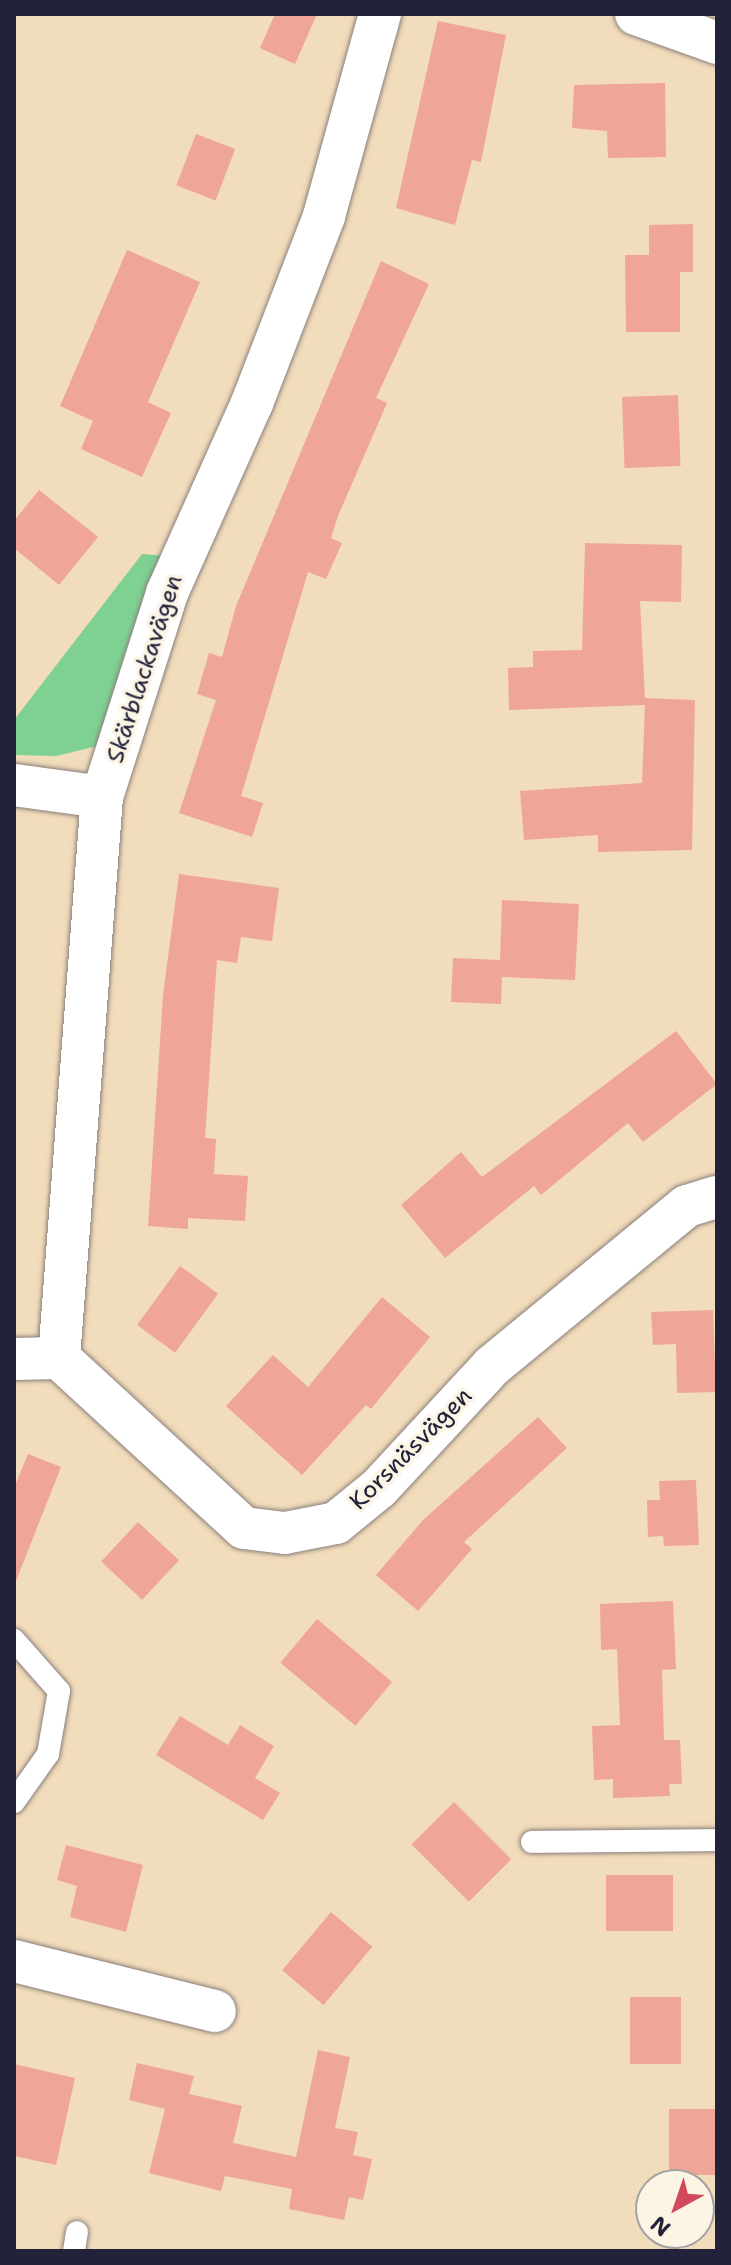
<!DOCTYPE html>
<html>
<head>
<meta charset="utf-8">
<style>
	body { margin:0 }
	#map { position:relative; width:731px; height:2265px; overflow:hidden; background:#f1dcbb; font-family:"Shantell Sans",sans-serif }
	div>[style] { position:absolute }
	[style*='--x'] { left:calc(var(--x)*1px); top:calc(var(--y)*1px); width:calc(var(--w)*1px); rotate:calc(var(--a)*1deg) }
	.green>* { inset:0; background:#7ed193 }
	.building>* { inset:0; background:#efa697; transform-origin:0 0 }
	.roads { filter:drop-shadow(0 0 2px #8a7f7b) drop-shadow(0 0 2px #8a7f7b) }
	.lane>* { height:22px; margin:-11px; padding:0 11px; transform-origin:11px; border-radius:11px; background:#fff }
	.street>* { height:42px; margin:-21px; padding:0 21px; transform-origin:21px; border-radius:21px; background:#fff }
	span { translate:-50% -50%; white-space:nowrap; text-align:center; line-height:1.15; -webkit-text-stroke:7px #fcf5e5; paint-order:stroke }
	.street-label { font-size:24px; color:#22223b }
	.frame { position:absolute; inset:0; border:16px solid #22223b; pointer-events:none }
	.north { position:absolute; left:635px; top:2169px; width:80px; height:80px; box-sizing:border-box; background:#fcf5e5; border:2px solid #a5a1a1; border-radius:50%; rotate:220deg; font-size:22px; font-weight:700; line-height:32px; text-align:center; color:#22223b }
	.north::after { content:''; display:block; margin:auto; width:28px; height:36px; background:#d1495b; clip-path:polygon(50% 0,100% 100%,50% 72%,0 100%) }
</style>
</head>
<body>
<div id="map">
	<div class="green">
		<i style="clip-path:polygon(142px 554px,181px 557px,110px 743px,56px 756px,14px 755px,14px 720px)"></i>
	</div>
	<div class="building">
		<i style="clip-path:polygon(275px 14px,317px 14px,295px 64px,260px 48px)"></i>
		<i style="clip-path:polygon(438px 21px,506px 35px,481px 162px,472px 160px,455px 225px,396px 208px)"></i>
		<i style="clip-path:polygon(665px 83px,666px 157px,608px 158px,607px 131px,572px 128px,574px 85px)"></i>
		<i style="left:196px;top:134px;width:42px;height:55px;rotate:21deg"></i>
		<i style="clip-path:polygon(693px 224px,693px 272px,680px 272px,680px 332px,626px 332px,625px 255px,649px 255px,649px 225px)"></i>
		<i style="clip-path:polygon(127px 250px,200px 282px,148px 402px,171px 413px,142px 477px,81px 449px,93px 421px,60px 406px)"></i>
		<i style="clip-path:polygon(381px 261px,429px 284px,376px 398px,387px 403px,338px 516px,331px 538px,342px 543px,326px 579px,308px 572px,241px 796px,263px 803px,252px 837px,179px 813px,216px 700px,197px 694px,209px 653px,222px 657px,236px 606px)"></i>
		<i style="left:678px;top:395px;width:71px;height:56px;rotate:88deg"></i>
		<i style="clip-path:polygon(39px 490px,98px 537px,59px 585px,14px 548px,14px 521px)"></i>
		<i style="clip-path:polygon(585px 543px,682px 545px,681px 602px,640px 601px,645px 698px,695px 700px,692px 850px,598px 852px,598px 835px,524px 840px,520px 791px,642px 783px,645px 705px,509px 710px,508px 668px,533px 667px,533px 651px,582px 650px)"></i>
		<i style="clip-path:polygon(179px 874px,279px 888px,272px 941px,241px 937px,237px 963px,217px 960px,205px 1138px,216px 1139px,214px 1174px,248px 1176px,245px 1221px,188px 1218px,188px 1229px,148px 1226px,163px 995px)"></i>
		<i style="clip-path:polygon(502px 900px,579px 904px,575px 980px,502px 977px,501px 1004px,451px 1002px,453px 958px,500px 960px)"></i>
		<i style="clip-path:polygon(676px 1031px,717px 1084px,643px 1142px,628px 1123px,541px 1195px,534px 1186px,445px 1258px,401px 1205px,461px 1152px,482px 1177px)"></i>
		<i style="left:180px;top:1266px;width:47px;height:73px;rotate:36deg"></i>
		<i style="clip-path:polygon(382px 1297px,430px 1337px,371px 1409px,366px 1405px,302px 1475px,226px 1406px,273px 1355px,308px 1387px)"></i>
		<i style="clip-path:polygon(713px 1310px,716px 1392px,677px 1393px,676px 1344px,653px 1345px,651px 1312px)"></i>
		<i style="clip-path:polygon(538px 1417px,567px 1448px,464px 1542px,472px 1549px,418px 1611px,376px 1575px,423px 1520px)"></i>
		<i style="clip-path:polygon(28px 1454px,61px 1467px,16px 1581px,14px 1488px)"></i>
		<i style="clip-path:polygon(696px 1480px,699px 1545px,664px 1546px,663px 1536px,648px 1537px,647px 1500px,660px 1500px,659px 1481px)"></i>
		<i style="left:138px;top:1522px;width:56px;height:54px;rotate:43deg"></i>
		<i style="clip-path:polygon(673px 1601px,676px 1669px,662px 1670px,664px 1740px,680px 1740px,682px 1784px,669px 1784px,670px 1796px,613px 1798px,613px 1779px,594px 1780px,592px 1726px,620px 1725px,617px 1649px,601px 1650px,600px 1604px)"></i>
		<i style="left:317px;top:1619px;width:98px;height:57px;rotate:40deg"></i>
		<i style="clip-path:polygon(180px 1716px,228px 1745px,240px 1725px,274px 1746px,255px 1778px,280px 1793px,263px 1820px,156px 1755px)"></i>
		<i style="left:454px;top:1802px;width:81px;height:60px;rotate:45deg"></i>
		<i style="clip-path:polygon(66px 1845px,143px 1865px,126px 1932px,70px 1917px,77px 1886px,57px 1880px)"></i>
		<i style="left:606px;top:1875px;width:67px;height:56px"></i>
		<i style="left:331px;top:1912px;width:54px;height:76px;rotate:40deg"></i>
		<i style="left:630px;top:1997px;width:51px;height:67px"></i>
		<i style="clip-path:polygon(318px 2050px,350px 2057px,335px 2128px,358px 2132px,353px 2155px,372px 2159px,363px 2200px,349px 2197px,344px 2220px,289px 2209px,292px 2189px,225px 2176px,221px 2191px,149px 2173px,165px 2109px,129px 2100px,137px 2063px,194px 2076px,189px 2094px,242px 2106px,233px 2143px,296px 2157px)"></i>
		<i style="clip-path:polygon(14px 2064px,75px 2078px,56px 2165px,14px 2156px)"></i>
		<i style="left:717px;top:2109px;width:66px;height:48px;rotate:90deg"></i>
	</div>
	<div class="roads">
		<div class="lane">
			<i style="--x:14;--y:1640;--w:68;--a:48.6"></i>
			<i style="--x:59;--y:1691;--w:64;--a:99.9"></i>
			<i style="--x:48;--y:1754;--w:59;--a:125.3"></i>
			<i style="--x:532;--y:1842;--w:185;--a:-0.6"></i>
			<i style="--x:74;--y:2251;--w:19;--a:-81"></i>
		</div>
		<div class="street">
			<i style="--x:636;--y:14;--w:86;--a:19.7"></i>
			<i style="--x:14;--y:785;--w:89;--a:7.8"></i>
			<i style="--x:59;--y:1358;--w:563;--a:-85.62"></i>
			<i style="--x:102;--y:797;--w:214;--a:-72.3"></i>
			<i style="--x:167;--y:593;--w:208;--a:-65.9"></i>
			<i style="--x:252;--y:403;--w:200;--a:-68.9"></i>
			<i style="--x:324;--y:216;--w:210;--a:-74.5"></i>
			<i style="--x:14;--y:1359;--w:45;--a:-1.3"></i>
			<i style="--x:59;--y:1358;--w:251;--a:42.6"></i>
			<i style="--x:244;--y:1528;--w:41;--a:7"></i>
			<i style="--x:285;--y:1533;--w:52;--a:-11.1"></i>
			<i style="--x:336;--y:1523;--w:55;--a:-39.1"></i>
			<i style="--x:379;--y:1488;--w:166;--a:-47.2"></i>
			<i style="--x:492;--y:1366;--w:252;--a:-39.4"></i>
			<i style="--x:687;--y:1206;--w:31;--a:-17"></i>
			<i style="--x:14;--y:1961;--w:207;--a:14"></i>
		</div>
	</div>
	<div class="street-label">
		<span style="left:145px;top:669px;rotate:-72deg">Skärblackavägen</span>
		<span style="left:411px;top:1449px;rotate:-45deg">Korsnäsvägen</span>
	</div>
	<div class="frame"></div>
	<div class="north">N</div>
</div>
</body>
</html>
